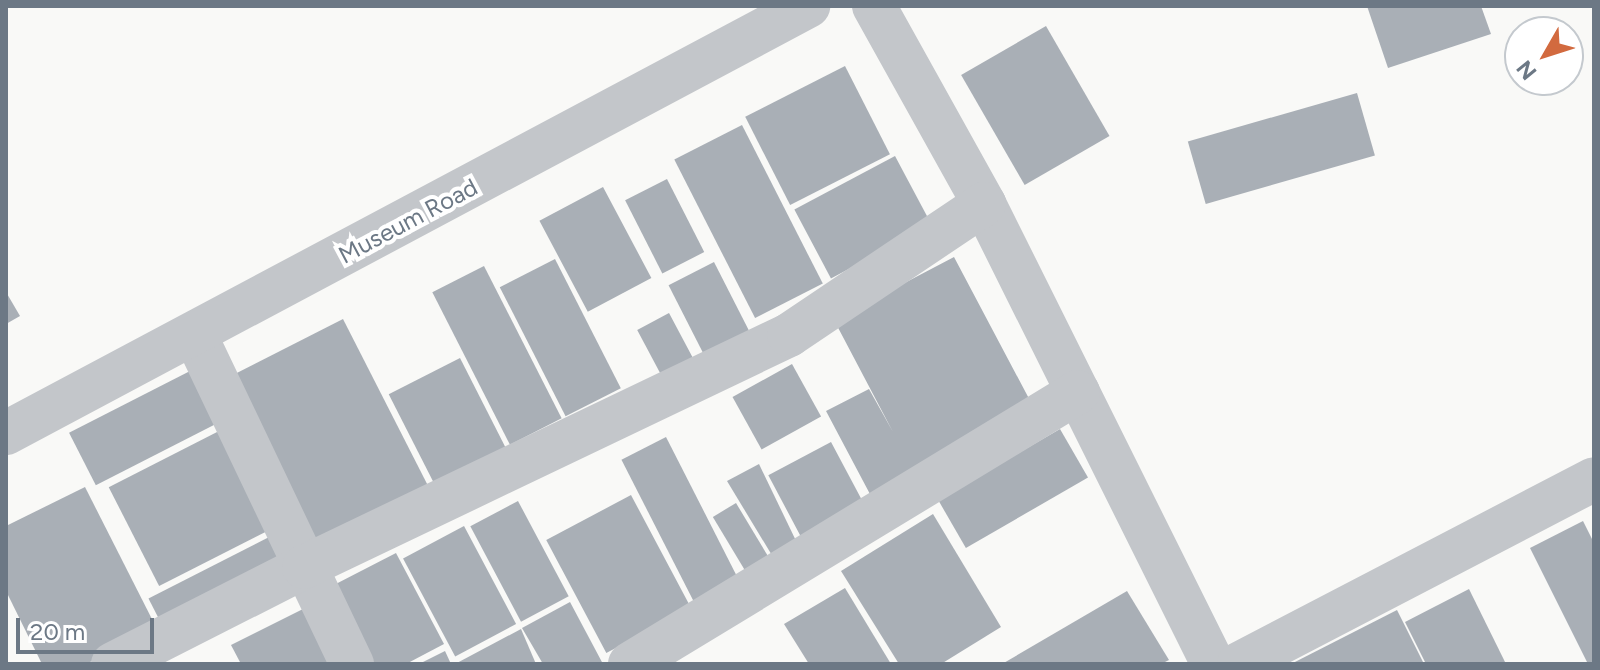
<!DOCTYPE html>
<html>
<head>
<meta charset="utf-8">
<style>
	body { margin:0 }
	#map { position:relative; width:1600px; height:670px; overflow:hidden; background:#f9f9f7; font-family:Figtree,sans-serif }
	div>[style] { position:absolute }
	[style*='--x'] { left:calc(var(--x)*1px); top:calc(var(--y)*1px); width:calc(var(--w)*1px); rotate:calc(var(--a)*1deg) }
	.building>* { inset:0; background:#a9afb6; transform-origin:0 0 }
	.minor>* { height:44px; margin:-22px; padding:0 22px; transform-origin:22px; border-radius:22px; background:#c3c6ca }
	span { translate:-50% -50%; white-space:nowrap; text-align:center; line-height:1.15; -webkit-text-stroke:8px #fff; paint-order:stroke }
	.street-label { font-size:24px; color:#6c7885 }
	.frame { position:absolute; inset:0; border:8px solid #6c7885; pointer-events:none }
	.north { position:absolute; left:1504px; top:16px; width:80px; height:80px; box-sizing:border-box; background:#fff; border:2px solid #c4c9ce; border-radius:50%; rotate:231deg; font-size:22px; font-weight:700; line-height:32px; text-align:center; color:#6c7885 }
	.north::after { content:''; display:block; margin:auto; width:28px; height:36px; background:#d26a3f; clip-path:polygon(50% 0,100% 100%,50% 72%,0 100%) }
	.scale { position:absolute; left:16px; top:618px; width:138px; height:36px; box-sizing:border-box; border:4px solid #6c7885; border-top:0; padding-left:10px; font-size:24px; line-height:28px; white-space:nowrap; color:#6c7885; -webkit-text-stroke:6px #fff; paint-order:stroke }
</style>
</head>
<body>
<div id="map">
	<div class="building">
		<i style="clip-path:polygon(1367px 6px,1481px 6px,1491px 34px,1388px 68px)"></i>
		<i style="left:1046px;top:26px;width:127px;height:98px;rotate:60deg"></i>
		<i style="left:845px;top:66px;width:99px;height:112px;rotate:63deg"></i>
		<i style="left:1357px;top:93px;width:65px;height:176px;rotate:74deg"></i>
		<i style="left:742px;top:125px;width:178px;height:76px;rotate:63deg"></i>
		<i style="left:895px;top:156px;width:78px;height:114px;rotate:62deg"></i>
		<i style="left:667px;top:179px;width:82px;height:47px;rotate:63deg"></i>
		<i style="left:603px;top:187px;width:103px;height:72px;rotate:62deg"></i>
		<i style="clip-path:polygon(954px 257px,1035px 410px,871px 496px,826px 411px,869px 389px,893px 432px,834px 320px)"></i>
		<i style="left:555px;top:259px;width:145px;height:62px;rotate:63deg"></i>
		<i style="left:714px;top:262px;width:80px;height:51px;rotate:63deg"></i>
		<i style="left:484px;top:266px;width:171px;height:58px;rotate:63deg"></i>
		<i style="clip-path:polygon(6px 292px,20px 316px,6px 324px)"></i>
		<i style="left:669px;top:313px;width:64px;height:36px;rotate:62deg"></i>
		<i style="left:343px;top:319px;width:199px;height:128px;rotate:63deg"></i>
		<i style="left:460px;top:358px;width:102px;height:80px;rotate:63deg"></i>
		<i style="left:792px;top:364px;width:60px;height:68px;rotate:61deg"></i>
		<i style="left:192px;top:370px;width:59px;height:138px;rotate:63deg"></i>
		<i style="left:1060px;top:429px;width:56px;height:141px;rotate:60deg"></i>
		<i style="left:221px;top:430px;width:111px;height:126px;rotate:63deg"></i>
		<i style="left:666px;top:437px;width:164px;height:50px;rotate:63deg"></i>
		<i style="left:831px;top:442px;width:72px;height:71px;rotate:62deg"></i>
		<i style="clip-path:polygon(759px 464px,799px 547px,776px 562px,727px 481px)"></i>
		<i style="clip-path:polygon(85px 487px,157px 629px,86px 664px,42px 664px,6px 591px,6px 526px)"></i>
		<i style="left:631px;top:495px;width:128px;height:96px;rotate:62deg"></i>
		<i style="left:518px;top:501px;width:108px;height:54px;rotate:62deg"></i>
		<i style="left:736px;top:503px;width:68px;height:27px;rotate:59deg"></i>
		<i style="clip-path:polygon(933px 514px,1001px 627px,941px 664px,899px 664px,841px 571px)"></i>
		<i style="clip-path:polygon(1583px 521px,1594px 543px,1594px 661px,1588px 664px,1530px 548px)"></i>
		<i style="left:464px;top:526px;width:111px;height:69px;rotate:62deg"></i>
		<i style="left:275px;top:534px;width:31px;height:142px;rotate:63deg"></i>
		<i style="clip-path:polygon(396px 553px,444px 644px,406px 664px,368px 664px,328px 588px)"></i>
		<i style="clip-path:polygon(845px 588px,891px 664px,809px 664px,784px 624px)"></i>
		<i style="clip-path:polygon(1469px 589px,1506px 664px,1426px 664px,1405px 622px)"></i>
		<i style="clip-path:polygon(1127px 591px,1169px 660px,1161px 664px,1002px 664px)"></i>
		<i style="clip-path:polygon(570px 602px,603px 664px,543px 664px,522px 628px)"></i>
		<i style="clip-path:polygon(315px 603px,345px 664px,241px 664px,231px 645px)"></i>
		<i style="clip-path:polygon(1397px 610px,1424px 664px,1291px 664px)"></i>
		<i style="clip-path:polygon(521px 629px,536px 664px,455px 664px)"></i>
		<i style="clip-path:polygon(445px 651px,451px 664px,419px 664px)"></i>
	</div>
	<div class="minor">
		<i style="--x:874;--y:6;--w:227;--a:60.9"></i>
		<i style="--x:984;--y:204;--w:514;--a:63.53"></i>
		<i style="--x:195;--y:335;--w:365;--a:64.5"></i>
		<i style="--x:6;--y:433;--w:909;--a:-28.03"></i>
		<i style="--x:113;--y:664;--w:214;--a:-26.9"></i>
		<i style="--x:304;--y:567;--w:538;--a:-25.56"></i>
		<i style="--x:789;--y:335;--w:235;--a:-33.9"></i>
		<i style="--x:630;--y:664;--w:524;--a:-31.26"></i>
		<i style="--x:1239;--y:664;--w:400;--a:-27.5"></i>
	</div>
	<div class="street-label">
		<span style="left:408px;top:221px;rotate:-28deg">Museum Road</span>
	</div>
	<div class="frame"></div>
	<div class="north">N</div>
	<div class="scale">20 m</div>
</div>
</body>
</html>
